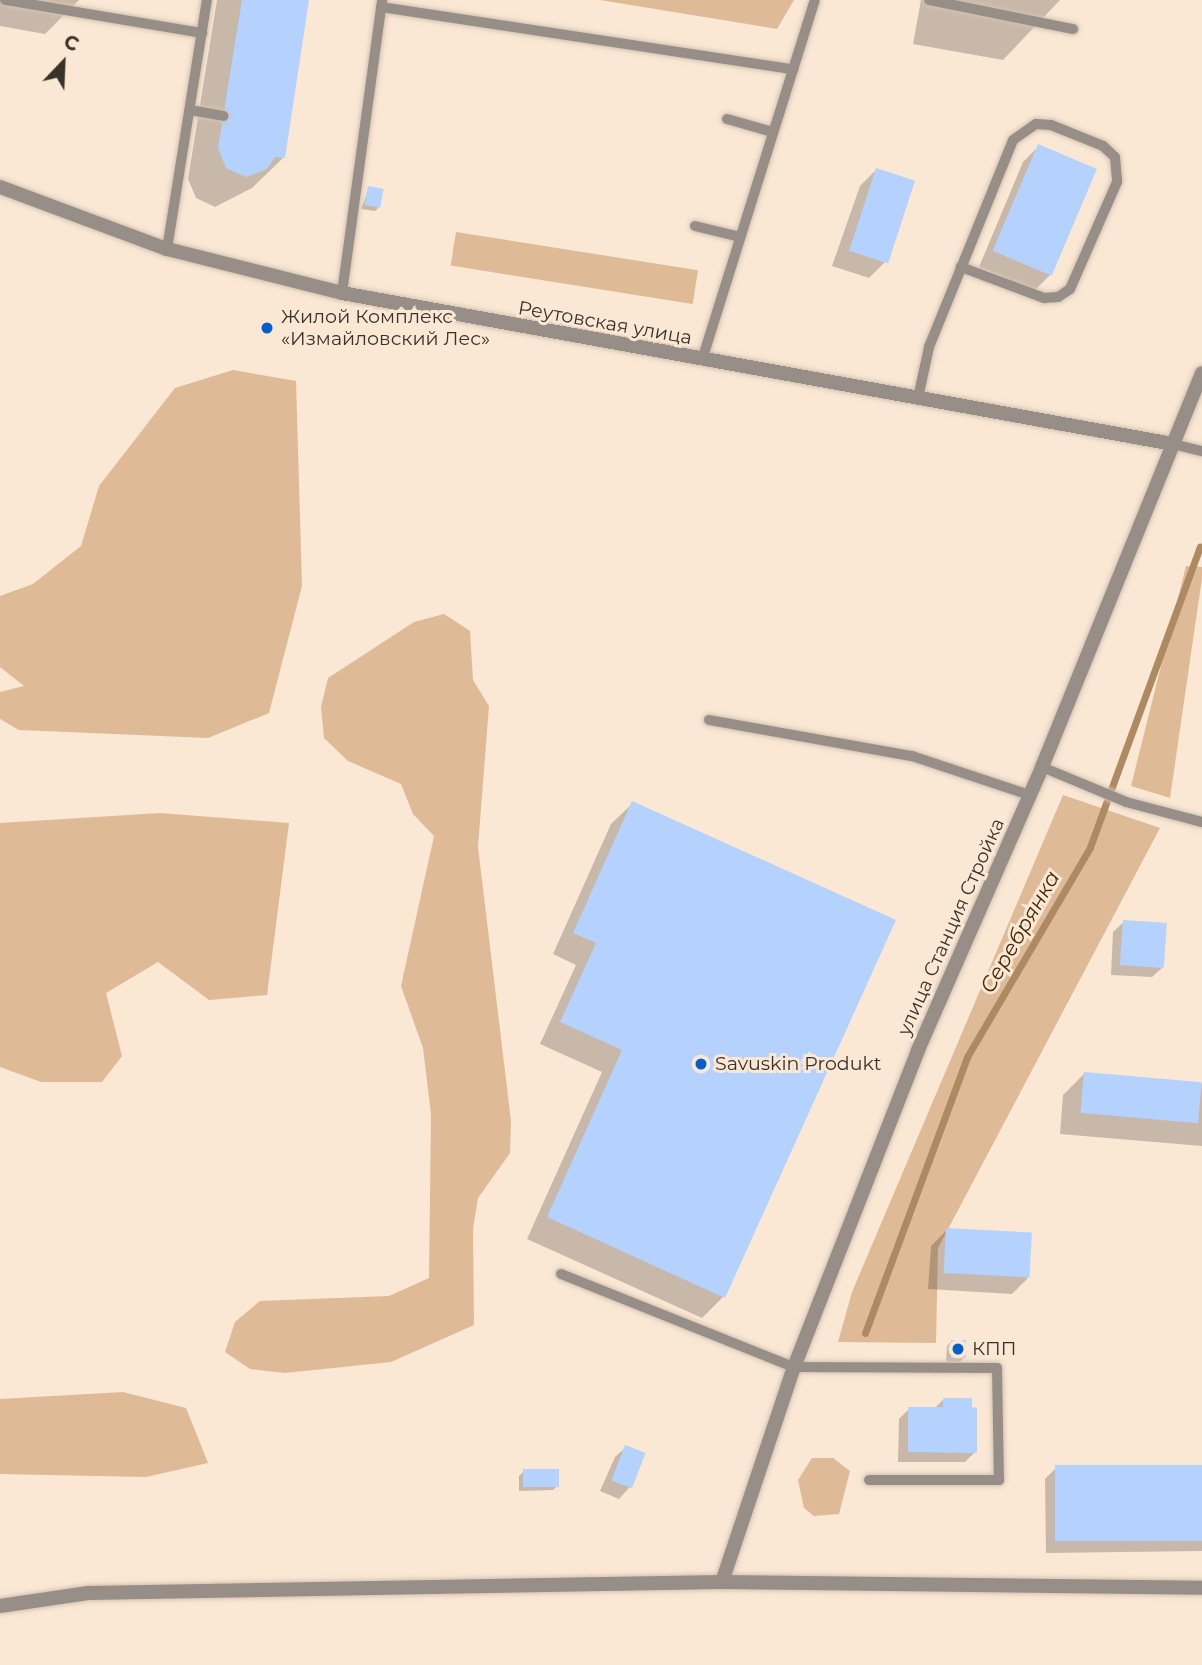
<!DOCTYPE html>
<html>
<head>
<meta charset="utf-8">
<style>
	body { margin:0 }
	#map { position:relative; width:1202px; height:1665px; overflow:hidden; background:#fae7d4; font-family:Montserrat,sans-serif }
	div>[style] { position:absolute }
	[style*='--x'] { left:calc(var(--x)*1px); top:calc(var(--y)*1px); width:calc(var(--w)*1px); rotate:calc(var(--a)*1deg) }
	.green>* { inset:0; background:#debb96; transform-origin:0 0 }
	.shadow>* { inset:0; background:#0003 }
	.stream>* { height:7px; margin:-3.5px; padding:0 3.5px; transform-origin:3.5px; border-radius:3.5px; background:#ae8a62 }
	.building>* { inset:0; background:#b4d2fd; transform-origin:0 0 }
	.roads { filter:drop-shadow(0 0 2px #d3c3b2) drop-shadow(0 0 2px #d3c3b2) }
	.service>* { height:10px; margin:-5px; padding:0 5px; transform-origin:5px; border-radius:5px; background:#978f87 }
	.minor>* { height:14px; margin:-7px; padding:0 7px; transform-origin:7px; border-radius:7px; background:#978f87 }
	.tertiary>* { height:14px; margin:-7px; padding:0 7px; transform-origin:7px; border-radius:7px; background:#978f87 }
	.dots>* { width:19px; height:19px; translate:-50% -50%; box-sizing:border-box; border:4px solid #fae7d4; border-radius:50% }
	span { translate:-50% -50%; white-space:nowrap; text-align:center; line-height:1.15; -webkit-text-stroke:6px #fae7d4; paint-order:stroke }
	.poi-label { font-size:19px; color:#39322b }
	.left { translate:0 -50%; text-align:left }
	.street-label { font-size:19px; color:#39322b }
	.water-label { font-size:21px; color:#422806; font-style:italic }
	.north { position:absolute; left:28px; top:28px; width:70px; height:70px; -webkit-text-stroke:5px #fae7d4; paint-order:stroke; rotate:23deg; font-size:19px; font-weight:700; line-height:28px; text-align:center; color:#39322b }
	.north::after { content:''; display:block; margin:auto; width:24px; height:32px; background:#39322b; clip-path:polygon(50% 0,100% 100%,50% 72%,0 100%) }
</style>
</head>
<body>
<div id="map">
	<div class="green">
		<i style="clip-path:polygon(600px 0,794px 0,777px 29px)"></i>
		<i style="left:456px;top:232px;width:245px;height:34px;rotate:9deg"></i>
		<i style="clip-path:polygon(233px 370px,296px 381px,302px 586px,269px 713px,208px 738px,19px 730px,0 719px,0 692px,24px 686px,0 667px,0 596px,33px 584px,81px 546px,99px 486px,175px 388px)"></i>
		<i style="clip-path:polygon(1186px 566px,1202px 567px,1202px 578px,1170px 798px,1131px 786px)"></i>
		<i style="clip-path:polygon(444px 614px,470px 631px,473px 680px,489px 706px,478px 847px,511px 1121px,510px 1153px,478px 1198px,473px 1229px,474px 1325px,391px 1362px,285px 1373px,250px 1369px,225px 1352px,235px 1322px,260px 1301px,389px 1296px,429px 1278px,431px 1114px,423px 1048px,401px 986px,434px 836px,413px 814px,401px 784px,348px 761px,324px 738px,321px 707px,328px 678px,414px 622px)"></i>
		<i style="clip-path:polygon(1063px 795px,1160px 828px,938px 1248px,936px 1343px,838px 1342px,852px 1292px)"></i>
		<i style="clip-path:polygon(160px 813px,289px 823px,267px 995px,209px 1000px,158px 962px,106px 993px,122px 1056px,102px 1082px,41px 1082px,0 1067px,0 823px)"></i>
		<i style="clip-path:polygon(123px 1392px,186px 1408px,208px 1463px,146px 1477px,0 1474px,0 1399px)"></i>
		<i style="clip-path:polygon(812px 1458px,833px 1458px,850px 1471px,839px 1514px,814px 1516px,804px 1508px,798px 1480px)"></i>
	</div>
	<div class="shadow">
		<i style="clip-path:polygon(0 0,79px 0,45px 34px,0 26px)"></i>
		<i style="clip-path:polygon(217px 0,308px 0,283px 158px,252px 188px,215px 207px,196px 198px,188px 179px)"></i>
		<i style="clip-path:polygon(921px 0,1060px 0,1003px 60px,913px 44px)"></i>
		<i style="clip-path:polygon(1039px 146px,1051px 274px,1035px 290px,979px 267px,1023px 162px)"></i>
		<i style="clip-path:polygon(876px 170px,885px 262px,869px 278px,832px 266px,860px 186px)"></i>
		<i style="clip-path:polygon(369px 188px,380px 206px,375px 211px,361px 209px)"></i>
		<i style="clip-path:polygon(633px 803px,723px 1297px,702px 1318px,527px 1239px,602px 1072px,540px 1044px,576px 965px,553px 954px,611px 824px)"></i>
		<i style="clip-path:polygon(1124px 922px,1163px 967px,1152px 977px,1111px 975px,1113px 932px)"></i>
		<i style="clip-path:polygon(1084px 1074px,1202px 1084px,1202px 1146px,1060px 1134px,1063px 1095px)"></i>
		<i style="clip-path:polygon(947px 1230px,1028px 1278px,1012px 1294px,928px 1289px,931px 1246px)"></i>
		<i style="clip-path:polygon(951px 1342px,964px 1357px,960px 1362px,946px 1362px,947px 1346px)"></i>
		<i style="clip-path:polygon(944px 1399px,975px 1452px,965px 1462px,898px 1462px,899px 1419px,909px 1409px,934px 1409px)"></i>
		<i style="clip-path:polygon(626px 1447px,644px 1454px,629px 1488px,619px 1499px,600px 1491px,615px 1457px)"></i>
		<i style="clip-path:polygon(1202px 1467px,1202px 1551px,1046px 1553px,1045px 1479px,1055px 1469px)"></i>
		<i style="clip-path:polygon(524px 1471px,557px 1486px,553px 1490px,519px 1491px,519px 1476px)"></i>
	</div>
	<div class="stream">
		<i style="--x:865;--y:1333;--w:294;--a:-69.7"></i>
		<i style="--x:967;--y:1057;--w:243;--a:-59.6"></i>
		<i style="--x:1090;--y:847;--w:320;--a:-69.9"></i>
	</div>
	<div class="building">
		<i style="clip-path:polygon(242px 0,309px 0,285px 158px,275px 157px,267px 169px,246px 177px,226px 168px,218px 148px)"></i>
		<i style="left:1038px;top:144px;width:64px;height:116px;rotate:23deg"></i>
		<i style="left:876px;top:168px;width:41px;height:87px;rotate:18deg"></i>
		<i style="left:368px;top:186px;width:16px;height:19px;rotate:11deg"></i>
		<i style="clip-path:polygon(632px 801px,896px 920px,725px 1298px,547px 1217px,622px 1050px,560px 1022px,596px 943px,573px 933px)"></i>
		<i style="left:1123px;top:920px;width:44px;height:45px;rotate:4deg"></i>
		<i style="left:1084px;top:1072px;width:118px;height:41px;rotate:5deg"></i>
		<i style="left:946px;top:1228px;width:86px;height:45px;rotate:3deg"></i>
		<i style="left:951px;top:1340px;width:15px;height:18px"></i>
		<i style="clip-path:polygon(943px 1398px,972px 1398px,972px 1407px,977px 1408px,977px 1453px,908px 1452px,908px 1407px,943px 1407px)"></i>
		<i style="left:625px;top:1445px;width:22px;height:38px;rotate:21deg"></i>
		<i style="left:1202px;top:1465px;width:76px;height:147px;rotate:90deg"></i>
		<i style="left:523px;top:1469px;width:36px;height:18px"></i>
	</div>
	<div class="roads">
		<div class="service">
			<i style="--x:5;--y:0;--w:200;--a:9.5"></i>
			<i style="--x:929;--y:0;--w:147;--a:11.4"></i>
			<i style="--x:381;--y:7;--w:417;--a:8.6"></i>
			<i style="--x:190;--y:110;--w:34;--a:10"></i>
			<i style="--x:727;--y:119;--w:48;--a:15.8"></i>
			<i style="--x:695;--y:226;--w:46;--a:13.7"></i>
			<i style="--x:167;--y:249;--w:252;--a:-80.9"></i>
			<i style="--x:342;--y:293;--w:296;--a:-82.2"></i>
			<i style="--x:702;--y:360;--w:377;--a:-72.6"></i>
			<i style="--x:918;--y:398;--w:52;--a:-77.8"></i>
			<i style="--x:929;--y:347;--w:223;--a:-67.9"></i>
			<i style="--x:1013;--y:140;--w:28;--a:-35"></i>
			<i style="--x:1036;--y:124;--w:15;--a:4"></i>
			<i style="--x:1051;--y:125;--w:56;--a:22"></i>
			<i style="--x:1103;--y:146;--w:16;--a:43"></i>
			<i style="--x:1115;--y:157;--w:25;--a:85"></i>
			<i style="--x:1117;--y:182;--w:117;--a:113.7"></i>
			<i style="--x:1070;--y:289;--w:14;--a:146"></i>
			<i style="--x:1058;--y:297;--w:14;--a:176"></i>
			<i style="--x:1044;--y:298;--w:89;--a:-159.5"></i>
			<i style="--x:1173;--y:444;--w:30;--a:14"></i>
			<i style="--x:709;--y:720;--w:206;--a:10.1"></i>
			<i style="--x:912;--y:756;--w:123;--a:18.4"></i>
			<i style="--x:1042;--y:767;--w:91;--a:22.6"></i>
			<i style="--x:1126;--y:802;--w:79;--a:14.7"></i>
			<i style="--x:561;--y:1274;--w:251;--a:21.8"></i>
			<i style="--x:794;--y:1367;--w:203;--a:0.3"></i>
			<i style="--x:997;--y:1368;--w:112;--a:89"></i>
			<i style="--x:999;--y:1480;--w:130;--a:180"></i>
		</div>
		<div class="minor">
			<i style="--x:0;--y:187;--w:178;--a:20.4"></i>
			<i style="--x:167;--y:249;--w:180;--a:14.1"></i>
			<i style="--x:342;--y:293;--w:845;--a:10.3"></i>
			<i style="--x:722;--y:1582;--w:227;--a:-71.5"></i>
			<i style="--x:794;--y:1367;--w:340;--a:-68.6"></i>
			<i style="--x:918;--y:1050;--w:309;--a:-66.3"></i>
			<i style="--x:1042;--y:767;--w:425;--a:-67.9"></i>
		</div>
		<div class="tertiary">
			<i style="--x:0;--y:1606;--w:89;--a:-8.4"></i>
			<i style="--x:88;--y:1593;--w:634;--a:-0.99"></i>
			<i style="--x:722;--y:1582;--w:480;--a:0.7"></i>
		</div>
	</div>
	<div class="dots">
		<i style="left:267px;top:328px;background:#065ec7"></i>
		<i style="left:701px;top:1064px;background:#065ec7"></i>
		<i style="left:958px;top:1349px;background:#065ec7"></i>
	</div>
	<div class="poi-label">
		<span class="left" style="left:281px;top:328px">Жилой Комплекс<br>«Измайловский Лес»</span>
		<span class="left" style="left:715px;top:1064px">Savuskin Produkt</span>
		<span class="left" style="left:972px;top:1349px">КПП</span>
	</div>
	<div class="street-label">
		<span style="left:605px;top:323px;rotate:10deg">Реутовская улица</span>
		<span style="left:951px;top:927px;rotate:-66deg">улица Станция Стройка</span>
	</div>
	<div class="water-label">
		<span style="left:1020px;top:932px;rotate:-60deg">Серебрянка</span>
	</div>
	<div class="north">С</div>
</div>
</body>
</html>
